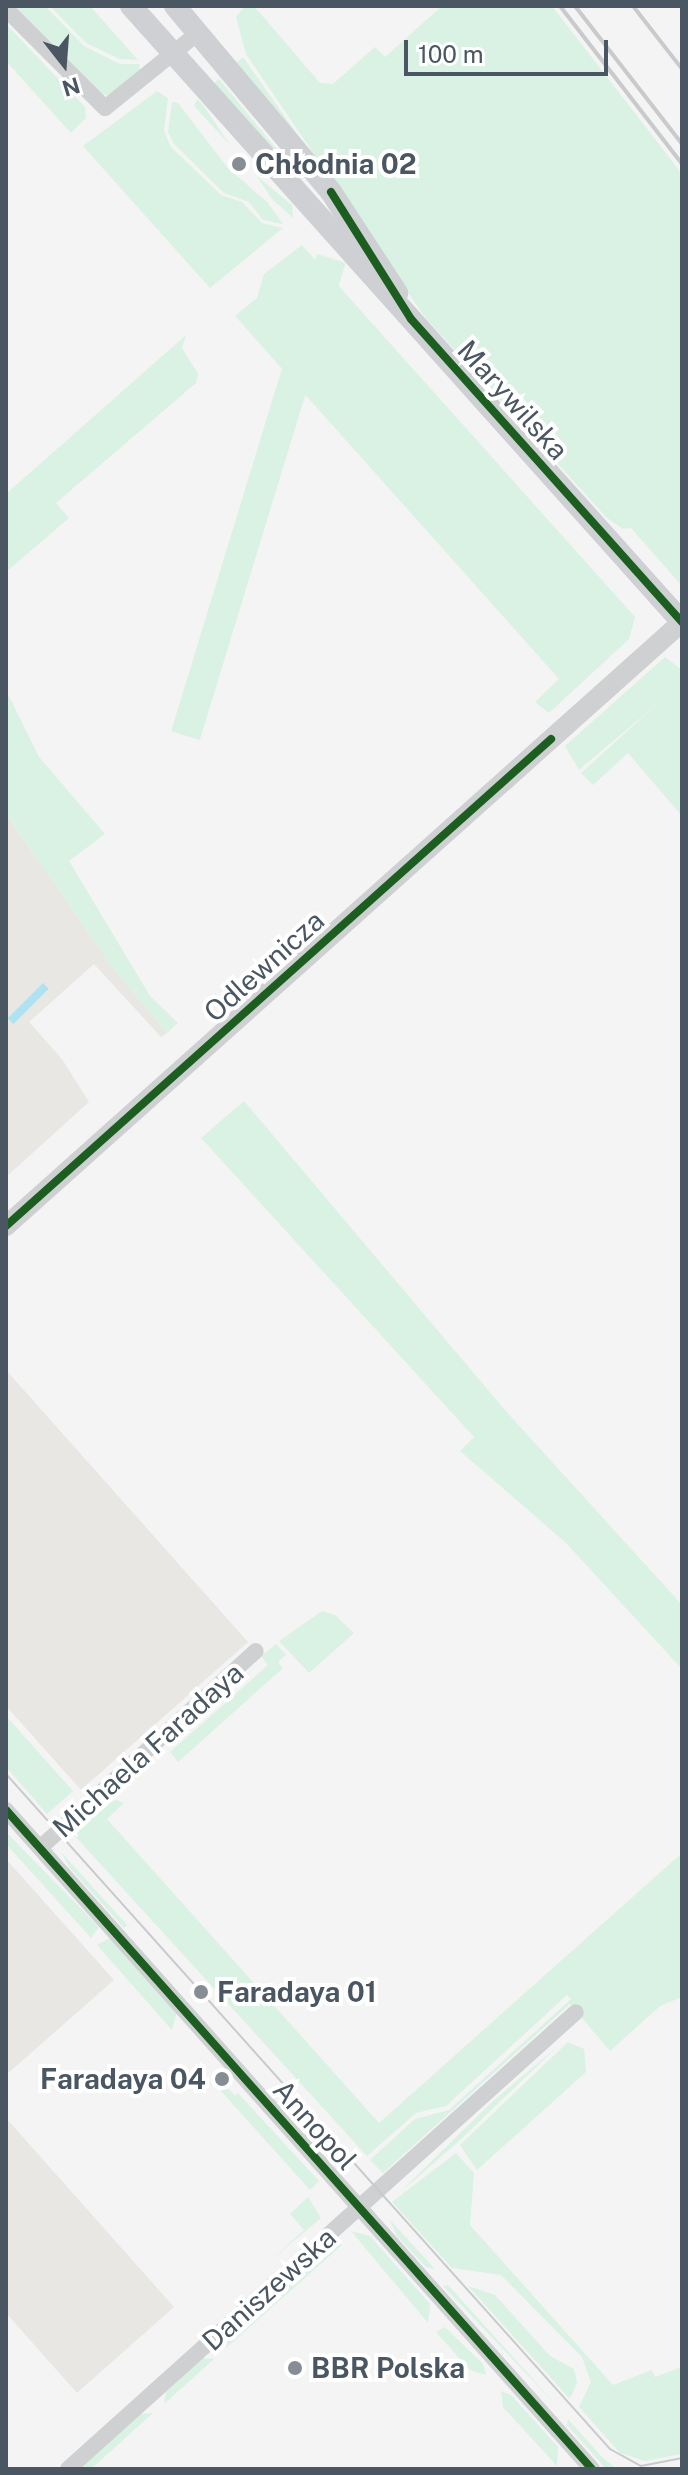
<!DOCTYPE html>
<html>
<head>
<meta charset="utf-8">
<style>
	body { margin:0 }
	#map { position:relative; width:688px; height:2475px; overflow:hidden; background:#f4f4f4; font-family:"Public Sans",sans-serif }
	div>[style] { position:absolute }
	[style*='--x'] { left:calc(var(--x)*1px); top:calc(var(--y)*1px); width:calc(var(--w)*1px); rotate:calc(var(--a)*1deg) }
	.commercial>* { inset:0; background:#e8e7e3 }
	.green>* { inset:0; background:#d9f2e3; transform-origin:0 0 }
	.water>* { inset:0; background:#aee2f0; transform-origin:0 0 }
	.minor>* { height:16px; margin:-8px; padding:0 8px; transform-origin:8px; border-radius:8px; background:#ced0d2 }
	.tertiary>* { height:20px; margin:-10px; padding:0 10px; transform-origin:10px; border-radius:10px; background:#ced0d2 }
	.secondary>* { height:22px; margin:-11px; padding:0 11px; transform-origin:11px; border-radius:11px; background:#ced0d4 }
	.tram>* { height:2px; margin:-1px; padding:0 1px; transform-origin:1px; border-radius:1px; background:#c9cacc }
	.rail>* { height:4px; margin:-2px; padding:0 2px; transform-origin:2px; border-radius:2px; background:#c9cacc }
	.cycleway>* { height:8px; margin:-4px; padding:0 4px; transform-origin:4px; border-radius:4px; background:#1b5e20 }
	.dots>* { width:22px; height:22px; translate:-50% -50%; box-sizing:border-box; border:4px solid #fff; border-radius:50% }
	span { translate:-50% -50%; white-space:nowrap; text-align:center; line-height:1.15; -webkit-text-stroke:8px #fff; paint-order:stroke }
	.poi-label { font-size:28px; color:#4a5661; font-weight:700 }
	.left { translate:0 -50%; text-align:left }
	.right { translate:-100% -50%; text-align:right }
	.street-label { font-size:28px; color:#4a5661 }
	.frame { position:absolute; inset:0; border:8px solid #4a5661; pointer-events:none }
	.north { position:absolute; left:24px; top:24px; width:80px; height:80px; -webkit-text-stroke:6px #fff; paint-order:stroke; rotate:163deg; font-size:22px; font-weight:700; line-height:32px; text-align:center; color:#4a5661 }
	.north::after { content:''; display:block; margin:auto; width:28px; height:36px; background:#4a5661; clip-path:polygon(50% 0,100% 100%,50% 72%,0 100%) }
	.scale { position:absolute; left:404px; top:40px; width:204px; height:36px; box-sizing:border-box; border:4px solid #4a5661; border-top:0; padding-left:10px; font-size:24px; line-height:28px; white-space:nowrap; color:#4a5661; -webkit-text-stroke:6px #fff; paint-order:stroke }
</style>
</head>
<body>
<div id="map">
	<div class="commercial">
		<i style="clip-path:polygon(6px 814px,113px 968px,167px 1033px,161px 1037px,94px 964px,29px 1022px,62px 1059px,89px 1102px,6px 1177px)"></i>
		<i style="clip-path:polygon(6px 1370px,248px 1642px,81px 1790px,6px 1706px)"></i>
		<i style="clip-path:polygon(6px 1859px,114px 1980px,6px 2075px)"></i>
		<i style="clip-path:polygon(6px 2118px,174px 2307px,77px 2393px,6px 2313px)"></i>
	</div>
	<div class="green">
		<i style="clip-path:polygon(14px 6px,45px 6px,84px 46px,120px 64px,139px 64px,140px 71px,109px 96px,98px 93px)"></i>
		<i style="clip-path:polygon(50px 6px,90px 6px,138px 60px,120px 59px,86px 43px)"></i>
		<i style="clip-path:polygon(245px 6px,254px 6px,320px 83px,333px 84px,375px 47px,385px 57px,442px 6px,552px 6px,682px 174px,682px 586px,631px 528px,623px 529px,607px 518px,424px 316px,246px 54px,236px 17px)"></i>
		<i style="clip-path:polygon(6px 24px,85px 107px,86px 118px,71px 133px,6px 61px)"></i>
		<i style="clip-path:polygon(243px 57px,314px 158px,236px 63px)"></i>
		<i style="clip-path:polygon(219px 79px,367px 259px,210px 87px)"></i>
		<i style="clip-path:polygon(157px 91px,168px 98px,164px 131px,171px 147px,221px 195px,242px 202px,262px 223px,283px 228px,210px 288px,83px 146px)"></i>
		<i style="clip-path:polygon(197px 99px,203px 105px,230px 145px,194px 106px)"></i>
		<i style="clip-path:polygon(172px 102px,178px 103px,227px 167px,268px 203px,283px 224px,263px 220px,249px 202px,224px 193px,174px 144px,168px 132px)"></i>
		<i style="clip-path:polygon(257px 176px,292px 205px,293px 218px,271px 198px)"></i>
		<i style="clip-path:polygon(302px 245px,635px 617px,629px 639px,549px 713px,535px 702px,559px 679px,235px 316px,257px 298px,264px 274px)"></i>
		<i style="left:317px;top:254px;width:30px;height:499px;rotate:17deg"></i>
		<i style="clip-path:polygon(186px 335px,182px 348px,198px 374px,196px 383px,56px 503px,69px 518px,6px 572px,6px 494px)"></i>
		<i style="clip-path:polygon(665px 657px,682px 670px,682px 683px,579px 770px,565px 746px)"></i>
		<i style="clip-path:polygon(677px 686px,682px 686px,682px 816px,628px 753px,593px 785px,581px 773px)"></i>
		<i style="clip-path:polygon(6px 690px,39px 757px,105px 834px,69px 861px,150px 996px,178px 1023px,167px 1033px,113px 968px,6px 814px)"></i>
		<i style="clip-path:polygon(244px 1101px,504px 1409px,682px 1605px,682px 1669px,565px 1542px,460px 1451px,474px 1437px,201px 1138px)"></i>
		<i style="clip-path:polygon(322px 1611px,335px 1615px,354px 1633px,309px 1673px,279px 1641px)"></i>
		<i style="clip-path:polygon(276px 1644px,286px 1655px,278px 1662px,283px 1668px,178px 1762px,170px 1752px,268px 1665px,261px 1656px)"></i>
		<i style="clip-path:polygon(6px 1716px,73px 1791px,47px 1814px,6px 1767px)"></i>
		<i style="clip-path:polygon(116px 1800px,124px 1803px,107px 1819px,379px 2123px,682px 1853px,682px 1997px,660px 2006px,610px 2051px,570px 2004px,383px 2173px,370px 2160px,415px 2119px,449px 2110px,571px 1999px,567px 1995px,446px 2106px,416px 2113px,367px 2156px,74px 1835px,73px 1829px,97px 1808px)"></i>
		<i style="clip-path:polygon(6px 1832px,99px 1927px,91px 1938px,6px 1844px)"></i>
		<i style="clip-path:polygon(61px 1852px,127px 1925px,124px 1928px,70px 1868px)"></i>
		<i style="clip-path:polygon(110px 1938px,177px 2012px,172px 2030px,97px 1945px)"></i>
		<i style="clip-path:polygon(568px 2042px,584px 2049px,586px 2072px,477px 2170px,460px 2145px)"></i>
		<i style="clip-path:polygon(558px 2046px,458px 2142px,398px 2194px,493px 2101px)"></i>
		<i style="clip-path:polygon(226px 2086px,235px 2096px,238px 2093px,319px 2181px,310px 2190px,221px 2091px)"></i>
		<i style="clip-path:polygon(456px 2153px,474px 2173px,470px 2225px,613px 2385px,652px 2370px,655px 2377px,682px 2367px,682px 2454px,645px 2461px,620px 2453px,579px 2407px,591px 2382px,582px 2357px,501px 2275px,452px 2268px,392px 2202px)"></i>
		<i style="clip-path:polygon(308px 2197px,321px 2218px,271px 2260px,304px 2230px,290px 2214px)"></i>
		<i style="clip-path:polygon(389px 2219px,435px 2269px,426px 2267px,397px 2236px)"></i>
		<i style="clip-path:polygon(351px 2231px,370px 2236px,430px 2304px,428px 2323px)"></i>
		<i style="clip-path:polygon(338px 2237px,342px 2245px,226px 2348px,229px 2335px)"></i>
		<i style="clip-path:polygon(448px 2285px,558px 2407px,443px 2286px)"></i>
		<i style="clip-path:polygon(468px 2286px,495px 2295px,550px 2356px,574px 2369px,577px 2382px,572px 2395px,569px 2398px)"></i>
		<i style="clip-path:polygon(445px 2327px,483px 2364px,486px 2375px,470px 2370px,436px 2332px)"></i>
		<i style="clip-path:polygon(203px 2358px,214px 2359px,164px 2404px,166px 2392px)"></i>
		<i style="clip-path:polygon(501px 2391px,511px 2395px,558px 2447px,557px 2466px,503px 2407px)"></i>
		<i style="clip-path:polygon(153px 2413px,91px 2469px,79px 2469px,141px 2414px)"></i>
		<i style="clip-path:polygon(568px 2419px,602px 2457px,617px 2469px,606px 2469px,567px 2425px)"></i>
	</div>
	<div class="water">
		<i style="left:43px;top:983px;width:8px;height:50px;rotate:45deg"></i>
	</div>
	<div class="minor">
		<i style="--x:6;--y:9;--w:140;--a:45"></i>
		<i style="--x:105;--y:108;--w:119;--a:-38.9"></i>
		<i style="--x:6;--y:1810;--w:882;--a:48.36"></i>
		<i style="--x:40;--y:1848;--w:292;--a:-42.4"></i>
		<i style="--x:68;--y:2469;--w:683;--a:-41.97"></i>
	</div>
	<div class="tertiary">
		<i style="--x:6;--y:1226;--w:907;--a:-41.78"></i>
	</div>
	<div class="secondary">
		<i style="--x:131;--y:6;--w:826;--a:48.19"></i>
		<i style="--x:175;--y:6;--w:243;--a:50"></i>
		<i style="--x:331;--y:192;--w:121;--a:56.8"></i>
	</div>
	<div class="tram">
		<i style="--x:6;--y:1774;--w:906;--a:48.18"></i>
		<i style="--x:610;--y:2449;--w:35;--a:29"></i>
		<i style="--x:641;--y:2466;--w:42;--a:-11"></i>
	</div>
	<div class="rail">
		<i style="--x:560;--y:6;--w:200;--a:52.3"></i>
		<i style="--x:575;--y:6;--w:175;--a:52.2"></i>
		<i style="--x:633;--y:6;--w:80;--a:52.1"></i>
	</div>
	<div class="cycleway">
		<i style="--x:331;--y:192;--w:150;--a:57.8"></i>
		<i style="--x:411;--y:319;--w:407;--a:48.2"></i>
		<i style="--x:6;--y:1226;--w:731;--a:-41.78"></i>
		<i style="--x:6;--y:1810;--w:882;--a:48.36"></i>
	</div>
	<div class="dots">
		<i style="left:239px;top:164px;background:#868d94"></i>
		<i style="left:201px;top:1992px;background:#868d94"></i>
		<i style="left:222px;top:2079px;background:#868d94"></i>
		<i style="left:295px;top:2368px;background:#868d94"></i>
	</div>
	<div class="poi-label">
		<span class="left" style="left:255px;top:164px">Chłodnia 02</span>
		<span class="left" style="left:217px;top:1992px">Faradaya 01</span>
		<span class="right" style="left:206px;top:2079px">Faradaya 04</span>
		<span class="left" style="left:311px;top:2368px">BBR Polska</span>
	</div>
	<div class="street-label">
		<span style="left:513px;top:400px;rotate:48deg">Marywilska</span>
		<span style="left:264px;top:966px;rotate:-42deg">Odlewnicza</span>
		<span style="left:148px;top:1750px;rotate:-42deg">Michaela Faradaya</span>
		<span style="left:315px;top:2125px;rotate:48deg">Annopol</span>
		<span style="left:269px;top:2289px;rotate:-42deg">Daniszewska</span>
	</div>
	<div class="frame"></div>
	<div class="north">N</div>
	<div class="scale">100 m</div>
</div>
</body>
</html>
